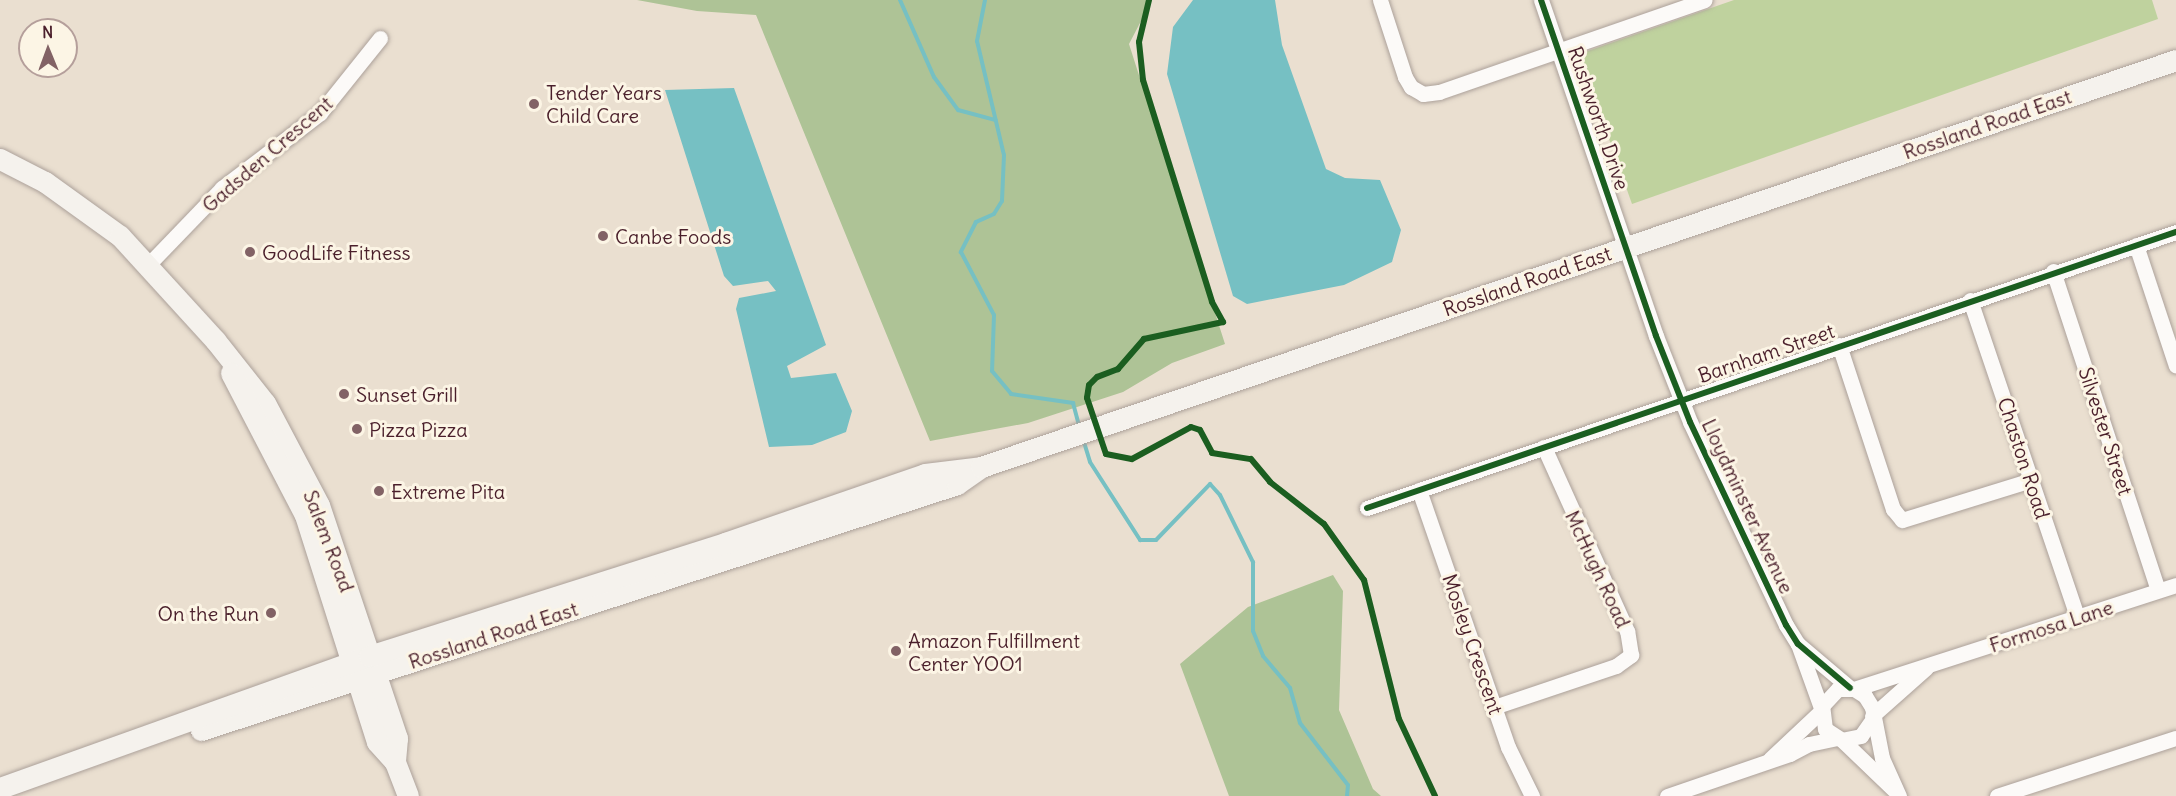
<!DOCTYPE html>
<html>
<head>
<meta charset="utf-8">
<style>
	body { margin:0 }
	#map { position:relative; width:2176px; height:796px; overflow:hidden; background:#eadfd0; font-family:Delius,sans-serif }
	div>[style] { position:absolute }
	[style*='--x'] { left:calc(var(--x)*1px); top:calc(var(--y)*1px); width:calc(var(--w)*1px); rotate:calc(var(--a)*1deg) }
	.green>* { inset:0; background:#bfd29e }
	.forest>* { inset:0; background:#aec396 }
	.water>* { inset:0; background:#76c0c3 }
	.stream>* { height:4px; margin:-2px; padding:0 2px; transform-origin:2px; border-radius:2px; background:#76c0c3 }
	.roads { filter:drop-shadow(0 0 2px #aca19a) drop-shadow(0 0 2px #aca19a) }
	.street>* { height:15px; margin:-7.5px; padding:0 7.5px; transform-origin:7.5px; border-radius:7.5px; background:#fcfaf8 }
	.secondary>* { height:21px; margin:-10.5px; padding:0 10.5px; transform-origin:10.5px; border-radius:10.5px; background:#f5f2ed }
	.cycleway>* { height:6px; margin:-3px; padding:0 3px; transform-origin:3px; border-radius:3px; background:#1b5e20 }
	.dots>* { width:16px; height:16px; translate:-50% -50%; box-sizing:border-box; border:3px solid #fcf5e5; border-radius:50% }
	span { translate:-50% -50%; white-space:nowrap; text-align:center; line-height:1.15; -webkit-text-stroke:6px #fcf5e5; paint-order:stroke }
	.poi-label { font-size:20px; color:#4a1f2b }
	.left { translate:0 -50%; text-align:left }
	.right { translate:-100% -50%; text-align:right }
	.street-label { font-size:20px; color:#4a1f2b }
	.north { position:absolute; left:18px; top:18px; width:60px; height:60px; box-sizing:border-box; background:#fcf5e5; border:2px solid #b59f9b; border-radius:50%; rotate:359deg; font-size:16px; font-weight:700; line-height:24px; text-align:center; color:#4a1f2b }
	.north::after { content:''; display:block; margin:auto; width:21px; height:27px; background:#826265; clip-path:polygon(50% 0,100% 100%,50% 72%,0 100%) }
</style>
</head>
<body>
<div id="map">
	<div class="green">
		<i style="clip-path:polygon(1734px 0,2152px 0,2158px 19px,1632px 204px,1579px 54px)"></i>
	</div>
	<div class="forest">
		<i style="clip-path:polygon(637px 0,1152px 0,1129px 44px,1225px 344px,1172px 363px,1123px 392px,1028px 423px,930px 441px,756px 15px,697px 11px)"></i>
		<i style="clip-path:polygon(1333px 575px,1343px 591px,1339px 710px,1373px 789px,1381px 796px,1229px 796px,1180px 664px,1248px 607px)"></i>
	</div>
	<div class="water">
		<i style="clip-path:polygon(1193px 0,1275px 0,1282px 45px,1326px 169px,1345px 178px,1380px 180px,1401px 230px,1392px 262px,1344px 285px,1247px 304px,1233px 296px,1167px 74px,1173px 27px)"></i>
		<i style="clip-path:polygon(734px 88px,826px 345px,787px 366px,791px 378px,836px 373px,852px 411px,846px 432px,812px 445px,769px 447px,736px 309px,739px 298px,776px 291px,768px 281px,733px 286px,724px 276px,665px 90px)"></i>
	</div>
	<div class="stream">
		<i style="--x:900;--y:0;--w:84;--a:66.2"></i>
		<i style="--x:934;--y:77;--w:41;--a:54"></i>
		<i style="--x:958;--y:110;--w:39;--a:15"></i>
		<i style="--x:985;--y:0;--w:42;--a:101"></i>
		<i style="--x:977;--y:41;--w:117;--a:76.7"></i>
		<i style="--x:1004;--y:155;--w:46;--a:92.5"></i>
		<i style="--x:1002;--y:201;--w:15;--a:122"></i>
		<i style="--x:994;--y:214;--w:20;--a:156"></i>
		<i style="--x:976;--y:222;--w:34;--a:117"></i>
		<i style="--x:961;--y:252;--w:71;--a:62.4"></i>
		<i style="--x:994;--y:315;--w:56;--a:92"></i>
		<i style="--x:992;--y:371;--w:30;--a:50"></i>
		<i style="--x:1011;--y:394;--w:63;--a:8.3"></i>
		<i style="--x:1073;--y:403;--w:24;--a:75"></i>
		<i style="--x:1083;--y:439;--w:24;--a:73"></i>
		<i style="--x:1090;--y:462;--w:93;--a:57.3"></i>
		<i style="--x:1140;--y:540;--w:16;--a:0"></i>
		<i style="--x:1156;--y:540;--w:78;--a:-46"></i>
		<i style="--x:1210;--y:484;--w:15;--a:48"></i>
		<i style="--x:1220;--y:495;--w:75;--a:63.8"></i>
		<i style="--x:1253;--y:562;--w:69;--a:90"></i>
		<i style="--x:1253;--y:631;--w:27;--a:68"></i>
		<i style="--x:1263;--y:656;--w:42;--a:49.8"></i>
		<i style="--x:1290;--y:688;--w:36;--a:74"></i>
		<i style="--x:1300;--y:723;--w:78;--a:52.3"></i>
		<i style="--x:1348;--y:785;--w:11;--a:95"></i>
	</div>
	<div class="roads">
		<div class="street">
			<i style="--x:1380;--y:0;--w:81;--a:72"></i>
			<i style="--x:1405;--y:77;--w:12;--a:59"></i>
			<i style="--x:1411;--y:87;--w:14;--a:30"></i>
			<i style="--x:1423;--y:94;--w:16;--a:-7"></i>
			<i style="--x:1439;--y:92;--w:281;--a:-19.1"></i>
			<i style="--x:1541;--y:0;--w:355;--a:71.1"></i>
			<i style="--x:1656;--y:336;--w:92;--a:68.4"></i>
			<i style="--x:1690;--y:422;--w:225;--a:64.7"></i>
			<i style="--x:1786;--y:625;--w:22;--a:58"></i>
			<i style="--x:1798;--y:644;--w:68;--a:40.2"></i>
			<i style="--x:2136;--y:245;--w:127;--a:71.7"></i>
			<i style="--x:148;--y:265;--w:107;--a:-46.1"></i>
			<i style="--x:222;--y:188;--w:123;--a:-37.4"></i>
			<i style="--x:320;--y:113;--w:96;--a:-51.3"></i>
			<i style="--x:2053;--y:271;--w:336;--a:71.8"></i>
			<i style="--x:1970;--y:300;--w:335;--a:71.3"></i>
			<i style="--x:1839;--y:345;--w:173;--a:71.8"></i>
			<i style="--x:1893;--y:509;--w:14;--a:51"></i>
			<i style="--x:1902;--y:520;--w:135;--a:-17.2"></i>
			<i style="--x:1419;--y:490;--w:272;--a:70.9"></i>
			<i style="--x:1508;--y:747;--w:55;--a:63.9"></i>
			<i style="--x:1367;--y:508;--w:855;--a:-18.84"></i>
			<i style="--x:1798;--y:644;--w:68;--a:70.2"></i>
			<i style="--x:1854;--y:689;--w:338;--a:-17.9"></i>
			<i style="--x:1494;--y:707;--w:129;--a:-18.6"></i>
			<i style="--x:1616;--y:666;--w:19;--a:-36"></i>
			<i style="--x:1631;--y:655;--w:24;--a:-99"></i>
			<i style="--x:1627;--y:631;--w:202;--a:-114.3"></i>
			<i style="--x:1872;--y:716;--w:72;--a:-41.6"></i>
			<i style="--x:1872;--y:720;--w:19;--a:125"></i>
			<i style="--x:1861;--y:736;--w:19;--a:168"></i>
			<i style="--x:1842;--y:740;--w:20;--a:-147"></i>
			<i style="--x:1825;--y:729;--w:23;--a:-97"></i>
			<i style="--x:1822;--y:706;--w:23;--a:-47"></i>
			<i style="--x:1838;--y:689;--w:16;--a:0"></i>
			<i style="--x:1854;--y:689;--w:13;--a:32"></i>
			<i style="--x:1865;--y:696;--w:13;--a:58"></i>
			<i style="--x:1872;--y:707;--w:52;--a:78.9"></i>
			<i style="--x:1882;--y:758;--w:42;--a:65.9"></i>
			<i style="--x:1842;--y:740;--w:72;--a:43.9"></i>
			<i style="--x:1770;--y:759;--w:69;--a:-43.2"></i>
			<i style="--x:1667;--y:796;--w:130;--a:-18.9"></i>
			<i style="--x:1790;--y:754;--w:21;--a:-28"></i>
			<i style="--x:1809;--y:744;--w:29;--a:-12"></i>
			<i style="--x:1997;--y:796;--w:188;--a:-18"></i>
		</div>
		<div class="secondary">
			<i style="--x:0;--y:159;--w:51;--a:27.1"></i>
			<i style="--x:45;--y:182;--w:92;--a:35.8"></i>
			<i style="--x:120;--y:236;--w:141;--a:47.6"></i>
			<i style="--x:215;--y:340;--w:80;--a:51.6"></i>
			<i style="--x:265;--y:403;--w:115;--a:62.1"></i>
			<i style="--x:319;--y:505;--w:246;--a:71.5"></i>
			<i style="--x:397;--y:738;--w:24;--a:95"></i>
			<i style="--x:231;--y:373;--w:160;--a:62.5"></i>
			<i style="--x:305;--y:515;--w:238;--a:72.4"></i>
			<i style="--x:377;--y:742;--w:27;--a:48"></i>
			<i style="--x:395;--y:762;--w:36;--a:69"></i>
			<i style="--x:201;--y:730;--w:795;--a:-18.02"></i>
			<i style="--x:957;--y:484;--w:29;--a:-35"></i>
			<i style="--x:0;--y:788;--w:392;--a:-19.7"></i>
			<i style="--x:369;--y:656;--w:374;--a:-17.6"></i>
			<i style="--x:725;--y:543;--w:212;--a:-19"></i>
			<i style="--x:925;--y:474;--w:56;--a:-7.1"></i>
			<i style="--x:981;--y:467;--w:1262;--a:-18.81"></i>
		</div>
	</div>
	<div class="cycleway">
		<i style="--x:1149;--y:0;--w:43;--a:103.4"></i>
		<i style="--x:1139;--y:42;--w:38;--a:84"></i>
		<i style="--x:1143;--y:80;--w:232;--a:72.7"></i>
		<i style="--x:1212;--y:302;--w:23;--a:61"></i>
		<i style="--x:1223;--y:322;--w:81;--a:167.9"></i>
		<i style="--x:1144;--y:339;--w:40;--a:131"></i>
		<i style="--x:1118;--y:369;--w:22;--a:159"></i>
		<i style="--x:1097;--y:377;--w:11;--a:135"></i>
		<i style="--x:1089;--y:385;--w:13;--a:99"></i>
		<i style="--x:1087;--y:398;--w:59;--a:71.3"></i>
		<i style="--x:1106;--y:454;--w:26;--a:11"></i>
		<i style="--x:1132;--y:459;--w:67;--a:-28.5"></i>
		<i style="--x:1191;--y:427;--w:9;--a:18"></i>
		<i style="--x:1200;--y:430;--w:26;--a:62"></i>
		<i style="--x:1212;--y:453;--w:39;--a:9"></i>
		<i style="--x:1251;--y:459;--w:30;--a:50"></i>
		<i style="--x:1270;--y:482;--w:68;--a:37.9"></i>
		<i style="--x:1324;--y:524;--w:69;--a:54.5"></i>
		<i style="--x:1364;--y:580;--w:143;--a:75.9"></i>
		<i style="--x:1399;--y:719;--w:85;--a:64.9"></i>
		<i style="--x:1541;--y:0;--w:355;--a:71.1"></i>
		<i style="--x:1656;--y:336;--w:92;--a:68.4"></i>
		<i style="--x:1690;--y:422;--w:225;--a:64.7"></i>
		<i style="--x:1786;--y:625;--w:22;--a:58"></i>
		<i style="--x:1798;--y:644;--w:68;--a:40.2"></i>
		<i style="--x:1367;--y:508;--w:855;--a:-18.84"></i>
	</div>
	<div class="dots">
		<i style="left:534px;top:104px;background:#826265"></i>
		<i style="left:603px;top:236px;background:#826265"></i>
		<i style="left:250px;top:252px;background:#826265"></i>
		<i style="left:344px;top:394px;background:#826265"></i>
		<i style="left:357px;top:429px;background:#826265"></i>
		<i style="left:379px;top:491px;background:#826265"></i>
		<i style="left:271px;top:613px;background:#826265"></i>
		<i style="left:896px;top:651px;background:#826265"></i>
	</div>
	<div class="poi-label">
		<span class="left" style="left:546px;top:104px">Tender Years<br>Child Care</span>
		<span class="left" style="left:615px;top:236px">Canbe Foods</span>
		<span class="left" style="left:262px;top:252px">GoodLife Fitness</span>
		<span class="left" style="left:356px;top:394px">Sunset Grill</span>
		<span class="left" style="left:369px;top:429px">Pizza Pizza</span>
		<span class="left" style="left:391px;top:491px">Extreme Pita</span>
		<span class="right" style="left:259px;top:613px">On the Run</span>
		<span class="left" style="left:908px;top:652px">Amazon Fulfillment<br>Center YOO1</span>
	</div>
	<div class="street-label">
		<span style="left:1599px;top:118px;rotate:71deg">Rushworth Drive</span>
		<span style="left:1987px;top:124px;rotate:-19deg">Rossland Road East</span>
		<span style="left:267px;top:154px;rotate:-41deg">Gadsden Crescent</span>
		<span style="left:1527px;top:281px;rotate:-19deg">Rossland Road East</span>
		<span style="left:1766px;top:353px;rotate:-19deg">Barnham Street</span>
		<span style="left:2106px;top:431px;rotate:72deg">Silvester Street</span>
		<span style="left:2024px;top:458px;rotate:72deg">Chaston Road</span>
		<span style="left:1748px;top:506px;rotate:65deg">Lloydminster Avenue</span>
		<span style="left:329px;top:541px;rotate:69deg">Salem Road</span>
		<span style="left:1598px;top:569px;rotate:65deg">McHugh Road</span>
		<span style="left:2051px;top:626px;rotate:-18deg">Formosa Lane</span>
		<span style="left:493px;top:635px;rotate:-18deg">Rossland Road East</span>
		<span style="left:1473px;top:644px;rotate:71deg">Mosley Crescent</span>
	</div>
	<div class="north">N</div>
</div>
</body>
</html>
